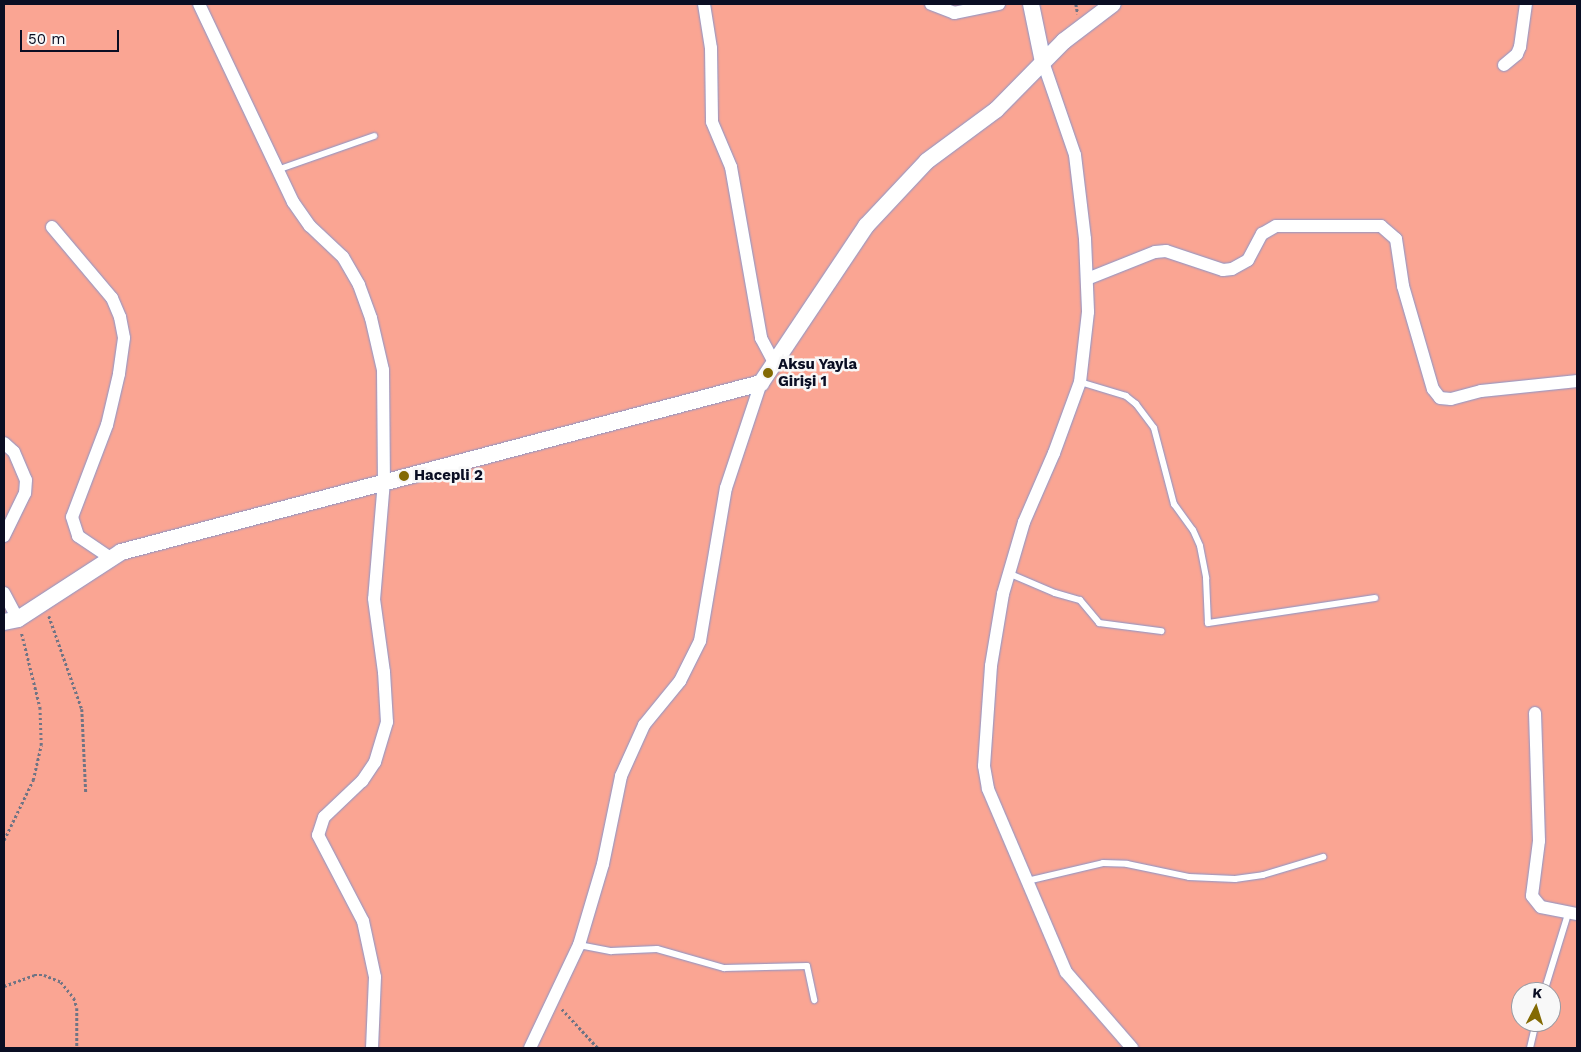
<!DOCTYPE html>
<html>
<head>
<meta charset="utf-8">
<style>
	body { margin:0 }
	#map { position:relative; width:1581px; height:1052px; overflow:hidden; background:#e7eaf6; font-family:"Work Sans",sans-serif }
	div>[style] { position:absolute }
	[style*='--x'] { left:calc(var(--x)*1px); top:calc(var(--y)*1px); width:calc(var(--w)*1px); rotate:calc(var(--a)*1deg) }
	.green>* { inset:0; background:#faa593 }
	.path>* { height:2.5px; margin-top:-1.25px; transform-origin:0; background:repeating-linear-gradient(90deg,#707484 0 2.5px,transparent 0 5px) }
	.roads { filter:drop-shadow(0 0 1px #8695cc) drop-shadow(0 0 1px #8695cc) }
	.service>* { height:6px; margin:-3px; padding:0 3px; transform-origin:3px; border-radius:3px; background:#fff }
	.minor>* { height:12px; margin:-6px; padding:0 6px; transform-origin:6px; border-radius:6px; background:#fff }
	.tertiary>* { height:16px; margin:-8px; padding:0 8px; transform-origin:8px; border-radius:8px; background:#fff }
	.dots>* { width:14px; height:14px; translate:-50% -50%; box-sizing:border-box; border:2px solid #f8f8f8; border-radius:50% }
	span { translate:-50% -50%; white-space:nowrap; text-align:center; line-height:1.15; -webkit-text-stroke:5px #f8f8f8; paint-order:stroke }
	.poi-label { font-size:15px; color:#0a0e23; font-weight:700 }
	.left { translate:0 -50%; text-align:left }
	.frame { position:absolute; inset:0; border:5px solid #0a0e23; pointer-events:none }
	.north { position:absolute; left:1511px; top:982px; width:50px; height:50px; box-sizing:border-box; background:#f8f8f8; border:1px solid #999aa3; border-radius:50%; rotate:5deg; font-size:14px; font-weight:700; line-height:20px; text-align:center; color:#0a0e23 }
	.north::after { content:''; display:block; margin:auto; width:18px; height:22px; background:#836a04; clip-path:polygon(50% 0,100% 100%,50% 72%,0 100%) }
	.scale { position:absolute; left:20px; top:30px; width:99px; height:22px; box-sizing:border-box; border:2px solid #0a0e23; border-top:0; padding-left:6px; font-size:15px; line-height:18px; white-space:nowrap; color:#0a0e23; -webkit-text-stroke:4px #f8f8f8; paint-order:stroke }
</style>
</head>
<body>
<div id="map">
	<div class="green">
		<i style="clip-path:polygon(evenodd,4px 4px,1577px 4px,1577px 1048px,4px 1048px,4px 4px,1521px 992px,1551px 992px,1551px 1022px,1521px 1022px,1521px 992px)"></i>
	</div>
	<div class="path">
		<i style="--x:1076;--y:4;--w:10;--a:79"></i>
		<i style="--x:49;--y:616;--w:99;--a:70.5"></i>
		<i style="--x:82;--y:709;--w:84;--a:87.3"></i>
		<i style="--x:4;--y:840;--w:67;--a:-64.2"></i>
		<i style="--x:33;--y:780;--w:36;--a:-77"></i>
		<i style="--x:41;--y:745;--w:36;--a:-92"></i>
		<i style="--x:40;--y:709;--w:79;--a:-103.9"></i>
		<i style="--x:4;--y:986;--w:32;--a:-20"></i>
		<i style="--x:34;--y:975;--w:10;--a:0"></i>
		<i style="--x:44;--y:975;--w:18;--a:22"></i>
		<i style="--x:61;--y:982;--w:21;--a:51"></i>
		<i style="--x:74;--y:998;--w:10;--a:73"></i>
		<i style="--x:77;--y:1008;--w:40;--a:90"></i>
		<i style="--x:562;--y:1009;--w:53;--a:47.3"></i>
	</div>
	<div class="roads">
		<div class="service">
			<i style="--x:277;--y:170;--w:103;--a:-19.3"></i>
			<i style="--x:1080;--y:382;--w:48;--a:16.9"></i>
			<i style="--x:1126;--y:396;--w:13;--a:39"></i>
			<i style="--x:1136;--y:404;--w:30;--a:53"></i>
			<i style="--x:1154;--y:428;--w:79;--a:75.3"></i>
			<i style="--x:1174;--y:504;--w:32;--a:54"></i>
			<i style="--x:1193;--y:530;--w:17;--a:66"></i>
			<i style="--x:1200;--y:546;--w:33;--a:79"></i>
			<i style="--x:1206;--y:578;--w:45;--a:87.5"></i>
			<i style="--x:1208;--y:623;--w:169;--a:-8.5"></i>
			<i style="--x:1008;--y:573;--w:51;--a:23.1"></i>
			<i style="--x:1055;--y:593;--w:26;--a:16"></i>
			<i style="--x:1080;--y:600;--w:30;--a:50"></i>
			<i style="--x:1099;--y:623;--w:63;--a:7.4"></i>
			<i style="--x:1027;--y:881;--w:78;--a:-13.3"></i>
			<i style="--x:1103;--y:863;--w:24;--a:2"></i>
			<i style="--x:1127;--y:864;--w:63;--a:11.8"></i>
			<i style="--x:1189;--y:877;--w:46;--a:2.5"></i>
			<i style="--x:1235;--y:879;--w:28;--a:-8"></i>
			<i style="--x:1263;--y:875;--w:63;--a:-16.7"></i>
			<i style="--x:579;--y:945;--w:33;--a:11"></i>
			<i style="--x:611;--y:951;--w:46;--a:-2.5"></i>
			<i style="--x:657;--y:949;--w:70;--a:15.8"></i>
			<i style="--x:724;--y:968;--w:83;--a:-1.4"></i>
			<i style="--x:807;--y:966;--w:35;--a:78"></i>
			<i style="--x:1544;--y:992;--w:82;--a:-72.9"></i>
			<i style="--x:1530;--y:1048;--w:27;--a:-77"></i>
		</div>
		<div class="minor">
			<i style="--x:199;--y:4;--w:219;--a:64.6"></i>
			<i style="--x:293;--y:202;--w:29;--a:55"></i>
			<i style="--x:310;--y:226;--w:45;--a:43.2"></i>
			<i style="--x:343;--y:257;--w:32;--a:60"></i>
			<i style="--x:359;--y:285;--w:35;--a:70"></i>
			<i style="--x:371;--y:318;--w:53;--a:77"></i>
			<i style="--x:383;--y:370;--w:111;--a:89.5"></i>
			<i style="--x:384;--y:481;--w:118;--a:94.8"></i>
			<i style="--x:374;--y:599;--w:74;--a:82.2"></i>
			<i style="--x:384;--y:672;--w:50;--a:86.6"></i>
			<i style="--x:387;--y:722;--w:42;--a:106.7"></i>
			<i style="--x:375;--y:762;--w:23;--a:124"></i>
			<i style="--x:362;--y:781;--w:52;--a:136.5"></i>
			<i style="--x:324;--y:817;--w:19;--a:108"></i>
			<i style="--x:318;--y:835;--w:97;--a:62.4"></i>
			<i style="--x:363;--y:921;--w:57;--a:77.9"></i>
			<i style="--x:375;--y:977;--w:71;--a:92.4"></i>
			<i style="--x:704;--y:4;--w:45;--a:81"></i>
			<i style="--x:711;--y:48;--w:74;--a:89.2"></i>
			<i style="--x:712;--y:122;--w:49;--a:67.1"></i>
			<i style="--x:731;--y:167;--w:174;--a:80"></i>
			<i style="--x:761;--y:338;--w:30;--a:62"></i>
			<i style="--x:931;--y:4;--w:25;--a:21"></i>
			<i style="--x:954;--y:13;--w:46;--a:-11.3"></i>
			<i style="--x:1043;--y:62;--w:98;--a:71"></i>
			<i style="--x:1075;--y:155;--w:85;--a:83.2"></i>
			<i style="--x:1085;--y:239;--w:73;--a:87.6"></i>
			<i style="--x:1088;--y:312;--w:70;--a:96.5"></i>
			<i style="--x:1080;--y:382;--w:76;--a:110.1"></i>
			<i style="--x:1054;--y:453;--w:75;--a:113.5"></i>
			<i style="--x:1024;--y:522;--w:75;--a:106.3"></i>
			<i style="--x:1003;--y:594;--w:73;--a:99.5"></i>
			<i style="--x:991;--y:666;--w:100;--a:94"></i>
			<i style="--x:984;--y:766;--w:23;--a:80"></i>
			<i style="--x:988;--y:789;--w:199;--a:66.9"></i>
			<i style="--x:1066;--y:972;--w:101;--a:49"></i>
			<i style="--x:1504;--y:65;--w:17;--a:-40"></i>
			<i style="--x:1517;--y:54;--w:8;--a:-67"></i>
			<i style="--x:1520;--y:47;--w:43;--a:-82.1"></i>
			<i style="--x:52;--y:227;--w:93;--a:49.8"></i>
			<i style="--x:112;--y:298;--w:21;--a:67"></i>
			<i style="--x:120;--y:317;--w:21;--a:79"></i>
			<i style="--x:124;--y:338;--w:36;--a:98"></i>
			<i style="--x:119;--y:374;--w:52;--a:103.2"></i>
			<i style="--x:107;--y:425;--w:98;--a:110.8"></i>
			<i style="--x:72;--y:517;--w:20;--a:72"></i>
			<i style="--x:78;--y:536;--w:40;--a:34"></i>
			<i style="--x:1087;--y:279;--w:73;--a:-21.7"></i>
			<i style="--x:1155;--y:252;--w:11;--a:-5"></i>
			<i style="--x:1166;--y:251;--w:60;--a:18.4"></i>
			<i style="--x:1223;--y:270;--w:9;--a:-6"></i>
			<i style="--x:1232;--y:269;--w:18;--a:-29"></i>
			<i style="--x:1248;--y:260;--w:30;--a:-62"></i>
			<i style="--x:1262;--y:234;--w:16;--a:-30"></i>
			<i style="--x:1276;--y:226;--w:105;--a:0"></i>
			<i style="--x:1381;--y:226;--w:20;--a:41"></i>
			<i style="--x:1396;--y:239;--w:48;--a:81.5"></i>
			<i style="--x:1403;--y:286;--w:107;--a:73.8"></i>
			<i style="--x:1433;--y:389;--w:11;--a:52"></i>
			<i style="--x:1440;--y:398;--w:11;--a:5"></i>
			<i style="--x:1451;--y:399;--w:31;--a:-15"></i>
			<i style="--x:1481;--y:391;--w:97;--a:-5.9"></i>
			<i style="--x:4;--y:443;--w:13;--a:42"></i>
			<i style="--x:14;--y:452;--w:30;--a:67"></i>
			<i style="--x:26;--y:480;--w:13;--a:94"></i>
			<i style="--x:25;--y:493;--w:48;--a:116"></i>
			<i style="--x:4;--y:593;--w:30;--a:62"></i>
			<i style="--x:1535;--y:713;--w:128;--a:88.2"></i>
			<i style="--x:1539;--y:841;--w:55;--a:97.3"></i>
			<i style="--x:1532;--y:896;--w:14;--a:51"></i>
			<i style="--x:1541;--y:907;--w:37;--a:11"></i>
			<i style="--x:530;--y:1048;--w:114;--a:-64.6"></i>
			<i style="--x:579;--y:945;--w:84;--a:-73.5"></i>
			<i style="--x:603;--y:864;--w:90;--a:-78.4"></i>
			<i style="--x:621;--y:776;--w:56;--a:-65.7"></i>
			<i style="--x:644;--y:725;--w:57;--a:-50.7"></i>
			<i style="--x:680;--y:681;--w:45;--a:-63.4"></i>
			<i style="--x:700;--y:641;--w:155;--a:-80.4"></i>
			<i style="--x:726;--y:488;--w:111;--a:-71.6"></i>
		</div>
		<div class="tertiary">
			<i style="--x:1031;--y:4;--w:59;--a:78.3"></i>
			<i style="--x:4;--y:622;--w:14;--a:-12"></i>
			<i style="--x:18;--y:619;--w:123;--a:-33"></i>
			<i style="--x:121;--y:552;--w:662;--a:-14.79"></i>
			<i style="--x:761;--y:383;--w:189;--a:-56.2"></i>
			<i style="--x:866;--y:226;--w:89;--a:-46.8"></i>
			<i style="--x:927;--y:161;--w:86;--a:-36.5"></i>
			<i style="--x:996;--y:110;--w:97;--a:-45.4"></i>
			<i style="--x:1064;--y:41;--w:61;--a:-37.1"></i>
		</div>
	</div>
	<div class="dots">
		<i style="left:768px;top:373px;background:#836a04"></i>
		<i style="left:404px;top:476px;background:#836a04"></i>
	</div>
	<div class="poi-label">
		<span class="left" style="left:778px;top:373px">Aksu Yayla<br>Girişi 1</span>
		<span class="left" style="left:414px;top:476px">Hacepli 2</span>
	</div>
	<div class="frame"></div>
	<div class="north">K</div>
	<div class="scale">50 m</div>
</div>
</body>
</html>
